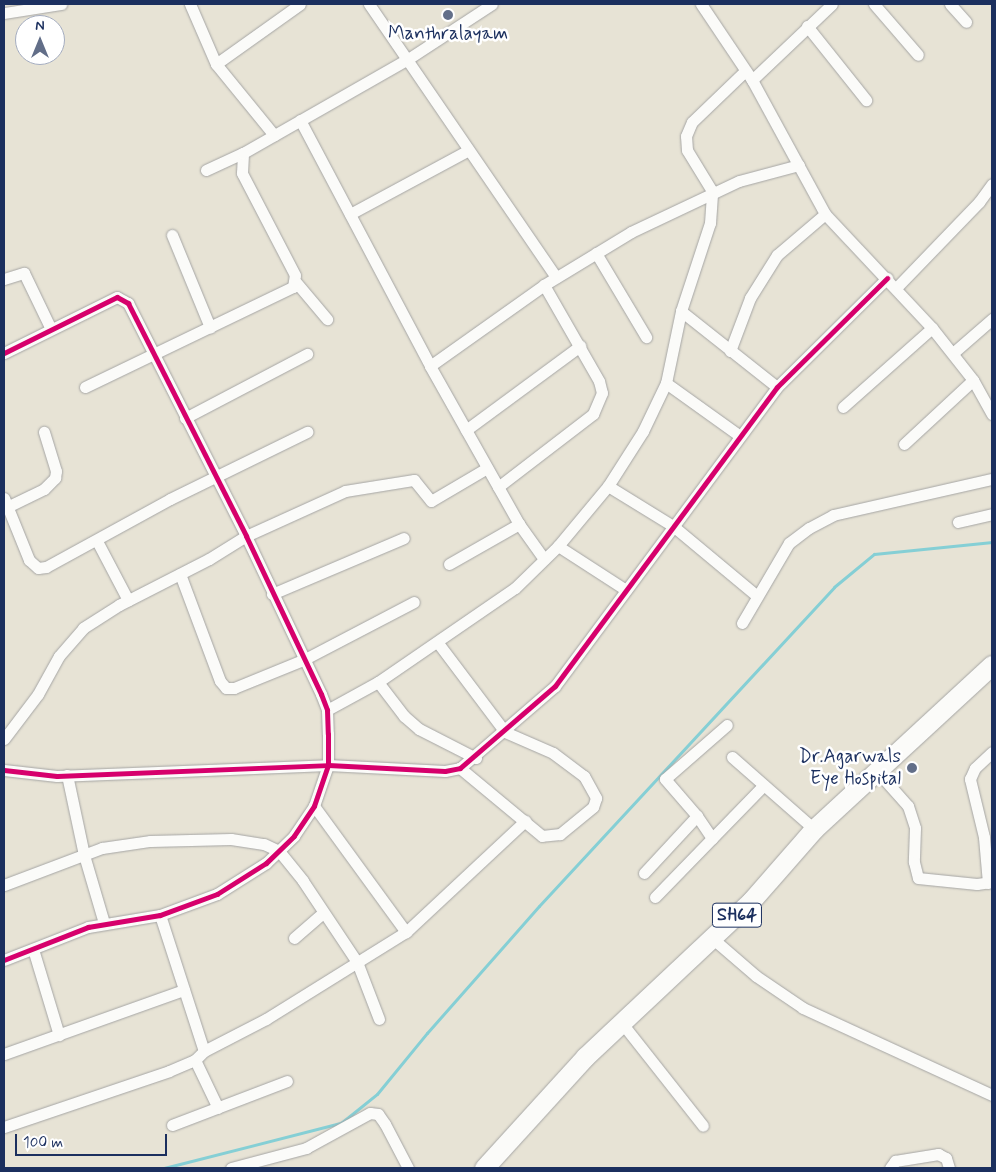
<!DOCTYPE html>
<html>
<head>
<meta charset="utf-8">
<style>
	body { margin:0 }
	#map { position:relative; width:996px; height:1172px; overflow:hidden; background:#e7e3d5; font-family:Mynerve,sans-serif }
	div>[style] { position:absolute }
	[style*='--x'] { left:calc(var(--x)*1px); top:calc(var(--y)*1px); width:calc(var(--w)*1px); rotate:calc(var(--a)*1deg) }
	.stream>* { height:3px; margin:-1.5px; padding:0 1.5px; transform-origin:1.5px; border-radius:1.5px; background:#85cfd5 }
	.roads { filter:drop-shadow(0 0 1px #a5a5a4) drop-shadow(0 0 1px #a5a5a4) }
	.minor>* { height:11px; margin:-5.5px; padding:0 5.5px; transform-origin:5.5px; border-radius:5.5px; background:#fbfbf9 }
	.primary>* { height:19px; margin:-9.5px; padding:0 9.5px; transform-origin:9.5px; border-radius:9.5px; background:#fbfbf9 }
	.cycleway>* { height:5px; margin:-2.5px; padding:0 2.5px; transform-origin:2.5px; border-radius:2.5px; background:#d6006c }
	.dots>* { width:14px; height:14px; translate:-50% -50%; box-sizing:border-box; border:2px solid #fff; border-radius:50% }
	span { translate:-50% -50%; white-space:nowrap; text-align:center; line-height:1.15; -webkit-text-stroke:5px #fff; paint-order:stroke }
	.shield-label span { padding:1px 4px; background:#fff; border:1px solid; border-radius:4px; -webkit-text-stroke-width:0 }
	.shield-label { font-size:18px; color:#1b2f5e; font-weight:700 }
	.poi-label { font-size:19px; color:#1b2f5e }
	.right { translate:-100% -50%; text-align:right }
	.frame { position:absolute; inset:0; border:5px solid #1b2f5e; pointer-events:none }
	.north { position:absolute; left:15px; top:15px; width:50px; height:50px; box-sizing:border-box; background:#fff; border:1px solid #a4acbf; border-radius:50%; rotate:0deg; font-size:14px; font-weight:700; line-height:20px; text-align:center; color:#1b2f5e }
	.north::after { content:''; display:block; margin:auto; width:18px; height:22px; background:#626e88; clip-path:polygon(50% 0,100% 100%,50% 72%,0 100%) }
	.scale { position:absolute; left:15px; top:1134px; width:152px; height:22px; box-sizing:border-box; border:2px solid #1b2f5e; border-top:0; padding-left:6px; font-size:15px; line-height:18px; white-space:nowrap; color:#1b2f5e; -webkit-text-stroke:4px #fff; paint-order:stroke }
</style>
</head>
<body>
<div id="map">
	<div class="stream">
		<i style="--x:164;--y:1168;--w:183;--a:-14.3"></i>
		<i style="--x:341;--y:1123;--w:46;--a:-38.9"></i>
		<i style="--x:377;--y:1094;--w:79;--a:-50.7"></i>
		<i style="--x:427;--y:1033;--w:169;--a:-48.6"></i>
		<i style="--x:539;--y:906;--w:434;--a:-47.2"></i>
		<i style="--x:834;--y:587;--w:52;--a:-39.5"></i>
		<i style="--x:874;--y:554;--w:119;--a:-5.8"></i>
	</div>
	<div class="roads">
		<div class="minor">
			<i style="--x:190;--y:4;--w:65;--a:66.6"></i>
			<i style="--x:216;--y:64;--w:92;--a:50.8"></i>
			<i style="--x:369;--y:4;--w:331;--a:55.6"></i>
			<i style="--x:701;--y:4;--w:92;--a:56.1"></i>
			<i style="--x:752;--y:80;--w:153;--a:61.4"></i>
			<i style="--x:825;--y:214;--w:156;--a:46.8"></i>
			<i style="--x:932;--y:328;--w:66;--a:51.7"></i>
			<i style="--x:973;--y:380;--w:39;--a:61"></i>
			<i style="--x:874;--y:4;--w:67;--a:49.2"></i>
			<i style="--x:950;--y:4;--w:24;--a:48"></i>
			<i style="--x:4;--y:13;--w:58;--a:-9"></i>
			<i style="--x:807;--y:26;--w:95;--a:51.4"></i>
			<i style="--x:216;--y:64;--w:103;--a:-35.5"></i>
			<i style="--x:752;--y:80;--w:110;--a:-43.5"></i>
			<i style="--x:300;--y:120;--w:278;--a:62.1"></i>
			<i style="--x:430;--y:366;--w:181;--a:60.6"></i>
			<i style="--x:519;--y:524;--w:43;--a:54.5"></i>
			<i style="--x:206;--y:170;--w:41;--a:-24.7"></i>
			<i style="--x:350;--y:214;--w:133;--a:-28.3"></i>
			<i style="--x:172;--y:235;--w:100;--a:67.6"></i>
			<i style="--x:596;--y:253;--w:98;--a:59.2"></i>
			<i style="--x:4;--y:279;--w:21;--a:-17"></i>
			<i style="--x:24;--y:273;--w:62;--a:64.3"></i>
			<i style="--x:295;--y:281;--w:50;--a:49.9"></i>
			<i style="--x:896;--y:288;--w:120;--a:-46"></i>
			<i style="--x:979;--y:202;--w:22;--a:-54"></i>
			<i style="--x:681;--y:311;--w:122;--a:38.4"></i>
			<i style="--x:730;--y:351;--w:57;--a:-69.3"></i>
			<i style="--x:750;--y:298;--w:51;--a:-57.9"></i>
			<i style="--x:777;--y:255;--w:63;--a:-40.5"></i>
			<i style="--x:4;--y:353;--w:126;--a:-26.4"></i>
			<i style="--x:117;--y:297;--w:13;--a:29"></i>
			<i style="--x:128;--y:303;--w:261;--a:63.1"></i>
			<i style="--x:246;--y:536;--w:175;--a:64.6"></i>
			<i style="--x:321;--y:694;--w:17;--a:69"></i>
			<i style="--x:327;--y:710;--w:24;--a:88"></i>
			<i style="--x:328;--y:734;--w:31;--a:90"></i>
			<i style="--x:328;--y:765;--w:43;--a:108.9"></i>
			<i style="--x:314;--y:806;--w:36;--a:124"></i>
			<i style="--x:294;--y:836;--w:39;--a:136"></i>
			<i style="--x:266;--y:863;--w:58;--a:147.7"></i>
			<i style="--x:217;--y:894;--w:61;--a:159.8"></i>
			<i style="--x:160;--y:915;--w:73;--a:170.5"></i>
			<i style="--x:88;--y:927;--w:90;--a:158.6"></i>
			<i style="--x:953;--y:353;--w:52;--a:-41.1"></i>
			<i style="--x:430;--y:366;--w:140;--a:-35.4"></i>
			<i style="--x:544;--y:285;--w:102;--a:-31.3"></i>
			<i style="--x:631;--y:232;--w:119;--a:-25.3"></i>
			<i style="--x:739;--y:181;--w:62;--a:-14.9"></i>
			<i style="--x:666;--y:383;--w:91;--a:35.6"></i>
			<i style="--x:85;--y:387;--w:231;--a:-25.7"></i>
			<i style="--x:293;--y:287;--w:12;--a:-81"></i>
			<i style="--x:295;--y:275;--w:115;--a:-117.5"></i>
			<i style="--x:242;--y:173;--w:20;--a:-87"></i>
			<i style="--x:243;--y:153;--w:190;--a:-29.7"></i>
			<i style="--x:408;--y:59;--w:100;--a:-33.2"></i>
			<i style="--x:843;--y:407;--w:119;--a:-41.6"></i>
			<i style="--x:185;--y:418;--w:138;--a:-27.7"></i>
			<i style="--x:466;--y:430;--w:142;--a:-36.4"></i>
			<i style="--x:904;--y:444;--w:94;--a:-42.8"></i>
			<i style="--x:608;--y:486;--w:76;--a:31.6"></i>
			<i style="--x:673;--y:526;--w:109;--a:39.8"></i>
			<i style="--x:498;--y:487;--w:120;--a:-37.5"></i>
			<i style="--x:593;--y:414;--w:23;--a:-67"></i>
			<i style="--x:602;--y:393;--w:12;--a:-104"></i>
			<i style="--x:599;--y:381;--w:111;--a:-119.8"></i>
			<i style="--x:4;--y:498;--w:67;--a:68"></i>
			<i style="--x:29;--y:560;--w:12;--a:42"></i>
			<i style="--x:38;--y:568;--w:8;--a:-7"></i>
			<i style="--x:46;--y:567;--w:141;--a:-28.7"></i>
			<i style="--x:170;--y:499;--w:153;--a:-26.1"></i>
			<i style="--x:7;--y:507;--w:41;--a:-25.9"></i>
			<i style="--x:44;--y:489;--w:16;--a:-45"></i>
			<i style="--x:55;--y:478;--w:7;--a:-82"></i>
			<i style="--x:56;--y:471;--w:41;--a:-107.1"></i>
			<i style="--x:958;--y:522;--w:35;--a:-13"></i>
			<i style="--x:97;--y:541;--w:67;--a:62.3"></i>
			<i style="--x:558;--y:546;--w:81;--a:32.9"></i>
			<i style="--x:449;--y:564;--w:81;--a:-29.7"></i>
			<i style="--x:180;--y:574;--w:114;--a:69.5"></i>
			<i style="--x:220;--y:681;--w:9;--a:49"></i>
			<i style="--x:226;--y:688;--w:8;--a:0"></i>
			<i style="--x:234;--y:688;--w:74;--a:-22.1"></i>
			<i style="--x:303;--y:660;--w:125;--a:-27.6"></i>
			<i style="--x:272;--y:594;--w:143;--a:-23"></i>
			<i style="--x:742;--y:623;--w:93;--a:-59.6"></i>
			<i style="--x:789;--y:543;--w:25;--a:-37"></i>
			<i style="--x:809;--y:528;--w:27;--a:-28"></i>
			<i style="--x:833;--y:515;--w:163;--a:-12.8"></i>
			<i style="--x:438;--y:643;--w:111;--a:53"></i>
			<i style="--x:505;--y:732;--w:52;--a:23.6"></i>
			<i style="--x:553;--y:753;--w:39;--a:37"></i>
			<i style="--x:584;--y:776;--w:25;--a:61"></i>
			<i style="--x:596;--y:798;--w:9;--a:108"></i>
			<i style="--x:593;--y:807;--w:43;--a:140.7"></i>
			<i style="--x:560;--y:834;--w:18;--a:174"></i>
			<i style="--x:542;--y:836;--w:107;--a:-140.3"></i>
			<i style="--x:378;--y:682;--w:43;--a:52.6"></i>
			<i style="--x:404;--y:716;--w:20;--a:41"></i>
			<i style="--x:419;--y:729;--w:64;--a:27"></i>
			<i style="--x:327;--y:710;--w:58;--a:-28.8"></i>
			<i style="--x:378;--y:682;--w:166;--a:-34.5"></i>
			<i style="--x:515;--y:588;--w:60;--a:-44.3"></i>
			<i style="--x:558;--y:546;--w:78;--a:-50.2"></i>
			<i style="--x:608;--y:486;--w:65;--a:-57.5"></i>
			<i style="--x:643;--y:431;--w:53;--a:-64.4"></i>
			<i style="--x:666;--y:383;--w:74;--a:-78.2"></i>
			<i style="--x:681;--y:311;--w:93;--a:-71.8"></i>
			<i style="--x:710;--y:223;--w:32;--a:-86"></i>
			<i style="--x:712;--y:191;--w:48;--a:-121.4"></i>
			<i style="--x:687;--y:150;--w:14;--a:-94"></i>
			<i style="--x:686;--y:136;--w:15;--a:-67"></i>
			<i style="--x:692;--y:122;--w:74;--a:-43.9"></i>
			<i style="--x:4;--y:739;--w:56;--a:-52.9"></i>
			<i style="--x:38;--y:694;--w:43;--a:-61.1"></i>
			<i style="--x:59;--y:656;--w:37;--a:-49"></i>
			<i style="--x:83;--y:628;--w:43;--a:-32.6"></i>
			<i style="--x:119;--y:605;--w:101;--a:-27.1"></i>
			<i style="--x:209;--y:559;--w:44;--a:-31.9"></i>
			<i style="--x:246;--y:536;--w:109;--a:-24.4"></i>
			<i style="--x:345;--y:491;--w:70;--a:-9.1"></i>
			<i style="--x:414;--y:480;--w:27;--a:51"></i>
			<i style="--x:431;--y:501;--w:65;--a:-30.5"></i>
			<i style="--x:732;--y:757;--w:109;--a:41.3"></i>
			<i style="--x:4;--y:770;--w:53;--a:6.5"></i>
			<i style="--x:57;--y:776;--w:271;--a:-2.3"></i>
			<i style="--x:328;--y:765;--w:117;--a:2.9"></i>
			<i style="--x:445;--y:771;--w:15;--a:-11"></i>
			<i style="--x:460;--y:768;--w:125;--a:-40.8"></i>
			<i style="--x:555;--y:686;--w:372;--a:-53.4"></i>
			<i style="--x:777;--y:387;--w:155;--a:-44.7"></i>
			<i style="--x:876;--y:770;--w:48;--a:48.4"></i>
			<i style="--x:908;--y:806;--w:23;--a:72"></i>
			<i style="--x:915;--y:828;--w:34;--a:92"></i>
			<i style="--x:914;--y:862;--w:16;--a:76"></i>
			<i style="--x:918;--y:878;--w:59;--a:5.8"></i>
			<i style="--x:977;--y:884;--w:15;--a:-8"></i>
			<i style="--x:67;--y:775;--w:82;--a:78"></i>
			<i style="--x:84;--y:855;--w:71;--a:73.6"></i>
			<i style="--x:314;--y:806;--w:156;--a:53.9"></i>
			<i style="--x:697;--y:816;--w:49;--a:-130.9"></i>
			<i style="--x:665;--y:779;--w:82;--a:-41.1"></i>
			<i style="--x:644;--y:873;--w:78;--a:-47.1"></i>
			<i style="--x:697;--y:816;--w:27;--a:56"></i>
			<i style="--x:988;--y:883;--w:46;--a:-95"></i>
			<i style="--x:984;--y:837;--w:60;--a:-103.6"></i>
			<i style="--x:970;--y:779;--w:12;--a:-66"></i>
			<i style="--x:975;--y:768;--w:23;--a:-43"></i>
			<i style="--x:4;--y:885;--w:105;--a:-20.7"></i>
			<i style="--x:102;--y:848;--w:49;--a:-8.3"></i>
			<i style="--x:150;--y:841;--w:81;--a:-1.4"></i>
			<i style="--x:231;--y:839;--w:33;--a:9"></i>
			<i style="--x:264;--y:844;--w:17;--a:25"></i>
			<i style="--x:279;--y:851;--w:38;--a:51"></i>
			<i style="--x:303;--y:881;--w:97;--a:56.3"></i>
			<i style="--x:357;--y:962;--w:61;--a:68.9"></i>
			<i style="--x:655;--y:897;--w:156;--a:-45.8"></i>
			<i style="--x:160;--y:915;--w:143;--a:72.1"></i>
			<i style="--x:294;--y:938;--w:37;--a:-41"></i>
			<i style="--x:712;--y:938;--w:58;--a:40.8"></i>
			<i style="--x:756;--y:976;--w:57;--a:34.2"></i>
			<i style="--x:803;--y:1008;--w:208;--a:24.7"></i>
			<i style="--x:33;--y:949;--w:90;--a:73.2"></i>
			<i style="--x:621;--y:1022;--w:132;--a:51.7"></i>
			<i style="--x:4;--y:1054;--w:191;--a:-19.6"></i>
			<i style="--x:195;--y:1060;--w:53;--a:64.4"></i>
			<i style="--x:172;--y:1125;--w:123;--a:-20.9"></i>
			<i style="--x:4;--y:1127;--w:174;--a:-18.7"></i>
			<i style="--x:169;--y:1071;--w:28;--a:-23"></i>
			<i style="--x:195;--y:1060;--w:13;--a:-45"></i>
			<i style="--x:204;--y:1051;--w:70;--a:-27.3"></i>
			<i style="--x:266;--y:1019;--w:165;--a:-31.9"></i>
			<i style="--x:406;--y:932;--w:163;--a:-43"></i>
			<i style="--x:231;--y:1168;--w:78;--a:-14.9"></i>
			<i style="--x:306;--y:1148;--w:73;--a:-28.7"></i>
			<i style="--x:370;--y:1113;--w:8;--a:7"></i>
			<i style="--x:378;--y:1114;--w:12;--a:55"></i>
			<i style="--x:385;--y:1124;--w:50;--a:62.4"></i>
			<i style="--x:890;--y:1168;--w:9;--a:-54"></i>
			<i style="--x:895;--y:1161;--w:44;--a:-9.2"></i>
			<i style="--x:938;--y:1154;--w:9;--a:27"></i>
			<i style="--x:946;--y:1158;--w:10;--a:73"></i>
		</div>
		<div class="primary">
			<i style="--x:484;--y:1168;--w:150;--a:-47.7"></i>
			<i style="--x:585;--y:1057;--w:228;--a:-43.2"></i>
			<i style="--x:751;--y:901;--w:96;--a:-48.8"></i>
			<i style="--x:814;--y:829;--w:242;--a:-42.7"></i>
		</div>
	</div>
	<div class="cycleway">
		<i style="--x:4;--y:353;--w:126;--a:-26.4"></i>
		<i style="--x:117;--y:297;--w:13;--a:29"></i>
		<i style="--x:128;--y:303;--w:261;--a:63.1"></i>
		<i style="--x:246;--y:536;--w:175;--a:64.6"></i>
		<i style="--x:321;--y:694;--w:17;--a:69"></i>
		<i style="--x:327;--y:710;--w:24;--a:88"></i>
		<i style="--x:328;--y:734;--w:31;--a:90"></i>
		<i style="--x:328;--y:765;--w:43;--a:108.9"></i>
		<i style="--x:314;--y:806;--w:36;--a:124"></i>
		<i style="--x:294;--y:836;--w:39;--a:136"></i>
		<i style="--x:266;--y:863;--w:58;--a:147.7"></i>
		<i style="--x:217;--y:894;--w:61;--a:159.8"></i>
		<i style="--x:160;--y:915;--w:73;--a:170.5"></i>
		<i style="--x:88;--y:927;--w:90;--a:158.6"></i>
		<i style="--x:4;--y:770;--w:53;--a:6.5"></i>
		<i style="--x:57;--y:776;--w:271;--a:-2.3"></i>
		<i style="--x:328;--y:765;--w:117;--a:2.9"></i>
		<i style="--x:445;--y:771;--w:15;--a:-11"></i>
		<i style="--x:460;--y:768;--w:125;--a:-40.8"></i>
		<i style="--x:555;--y:686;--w:372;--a:-53.4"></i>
		<i style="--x:777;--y:387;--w:155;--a:-44.7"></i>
	</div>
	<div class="dots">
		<i style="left:448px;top:15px;background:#626e88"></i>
		<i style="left:912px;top:768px;background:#626e88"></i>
	</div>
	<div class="shield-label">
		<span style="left:737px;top:915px">SH64</span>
	</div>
	<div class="poi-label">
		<span style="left:448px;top:34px">Manthralayam</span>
		<span class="right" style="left:901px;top:768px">Dr.Agarwals<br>Eye Hospital</span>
	</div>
	<div class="frame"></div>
	<div class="north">N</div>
	<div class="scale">100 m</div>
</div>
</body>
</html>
